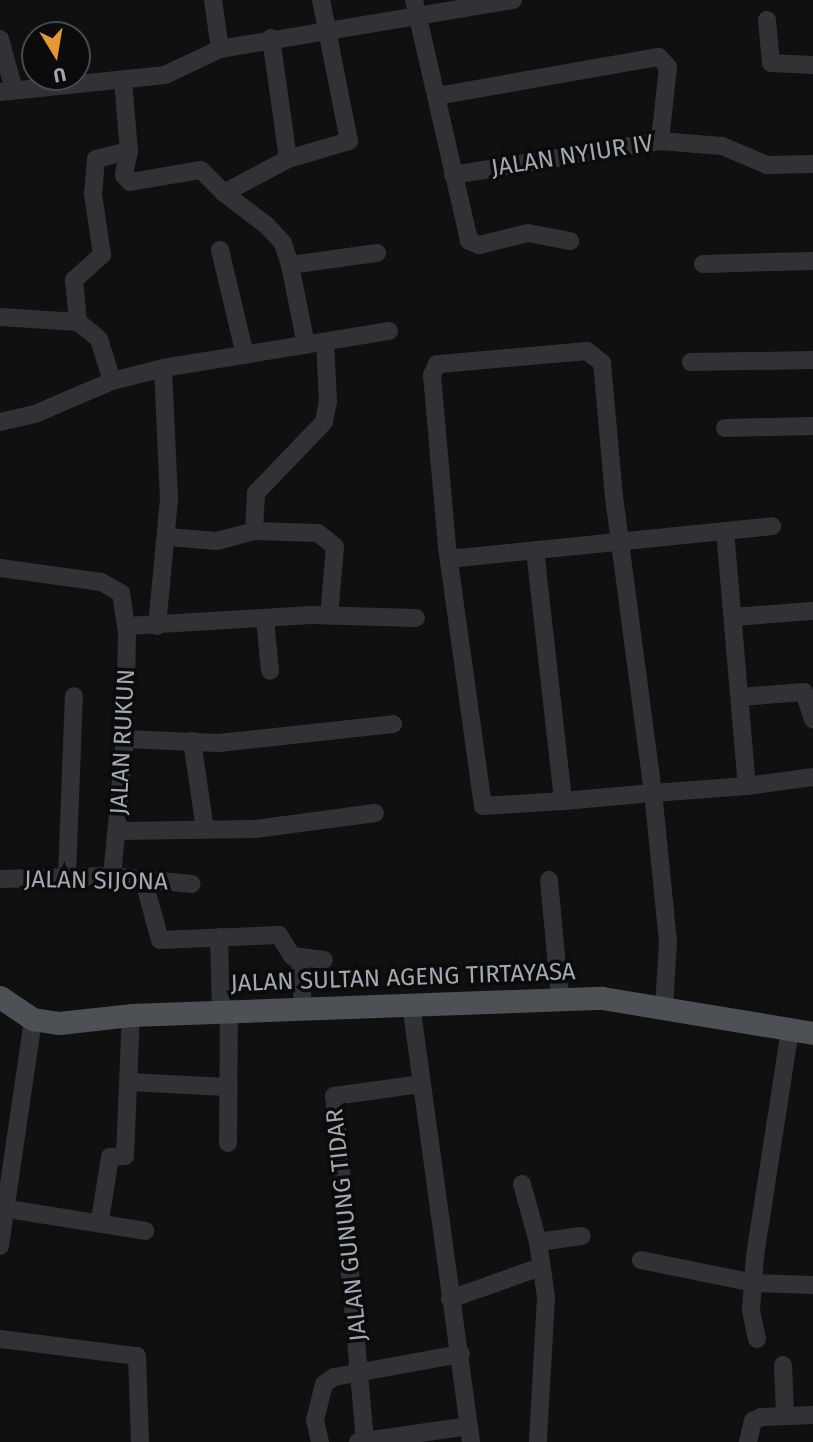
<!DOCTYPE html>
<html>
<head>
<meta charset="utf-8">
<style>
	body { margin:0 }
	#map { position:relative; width:813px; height:1442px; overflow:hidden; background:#101011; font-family:"Fira Sans",sans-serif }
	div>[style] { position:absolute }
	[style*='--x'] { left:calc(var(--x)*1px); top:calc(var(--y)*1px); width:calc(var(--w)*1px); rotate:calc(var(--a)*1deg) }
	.minor>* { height:18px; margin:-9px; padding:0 9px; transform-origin:9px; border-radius:9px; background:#313236 }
	.major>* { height:23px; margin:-11.5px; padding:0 11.5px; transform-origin:11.5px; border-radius:11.5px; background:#4d5055 }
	span { translate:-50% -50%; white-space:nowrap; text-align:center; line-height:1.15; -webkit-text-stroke:7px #0b0b0c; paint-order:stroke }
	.street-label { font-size:24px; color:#a2a8b1 }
	.north { position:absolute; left:21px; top:21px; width:70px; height:70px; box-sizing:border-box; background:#0b0b0c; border:2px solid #474a4e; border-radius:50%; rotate:169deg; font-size:19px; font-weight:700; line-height:28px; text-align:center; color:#a2a8b1 }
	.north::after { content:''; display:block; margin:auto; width:24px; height:32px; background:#e59934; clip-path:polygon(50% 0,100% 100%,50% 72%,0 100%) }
</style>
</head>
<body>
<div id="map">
	<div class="minor">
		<i style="--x:213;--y:0;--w:49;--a:81.9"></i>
		<i style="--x:414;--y:0;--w:247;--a:77.1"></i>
		<i style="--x:469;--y:241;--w:11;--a:22"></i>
		<i style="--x:479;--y:245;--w:50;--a:-13.8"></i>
		<i style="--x:528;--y:233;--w:43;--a:10.8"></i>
		<i style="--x:767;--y:20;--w:43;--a:84.7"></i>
		<i style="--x:771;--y:63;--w:42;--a:2.7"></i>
		<i style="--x:271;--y:38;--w:122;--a:82"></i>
		<i style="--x:0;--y:39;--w:53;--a:74.6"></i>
		<i style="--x:123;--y:81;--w:70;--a:85.1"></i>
		<i style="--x:0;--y:92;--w:166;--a:-5.9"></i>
		<i style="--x:165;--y:75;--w:61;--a:-25.3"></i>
		<i style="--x:220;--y:49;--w:297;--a:-9.5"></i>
		<i style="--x:437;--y:96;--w:225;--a:-10"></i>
		<i style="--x:659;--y:57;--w:13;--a:48"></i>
		<i style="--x:668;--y:67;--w:74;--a:96.2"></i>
		<i style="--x:453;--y:175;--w:210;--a:-9.3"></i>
		<i style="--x:660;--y:141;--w:62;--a:4.6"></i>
		<i style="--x:722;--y:146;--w:49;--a:22.9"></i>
		<i style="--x:767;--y:165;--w:46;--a:-1.2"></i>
		<i style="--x:220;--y:250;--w:108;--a:76.6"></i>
		<i style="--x:703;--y:264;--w:110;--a:-1.6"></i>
		<i style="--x:290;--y:265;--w:23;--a:-108"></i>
		<i style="--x:283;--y:243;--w:25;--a:-133"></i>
		<i style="--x:266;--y:225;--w:53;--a:-142.7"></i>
		<i style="--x:224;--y:193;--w:72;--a:-28"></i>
		<i style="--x:288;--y:159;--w:64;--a:-16.4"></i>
		<i style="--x:349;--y:141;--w:144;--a:-101.2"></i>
		<i style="--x:0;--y:317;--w:78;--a:3.7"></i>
		<i style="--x:78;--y:322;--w:27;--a:39"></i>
		<i style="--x:99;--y:339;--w:44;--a:72.8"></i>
		<i style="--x:112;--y:381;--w:84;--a:156.8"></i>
		<i style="--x:35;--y:414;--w:36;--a:167"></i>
		<i style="--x:78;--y:322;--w:42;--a:-95.4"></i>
		<i style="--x:74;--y:280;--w:38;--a:-42"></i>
		<i style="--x:102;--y:255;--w:62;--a:-98.4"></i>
		<i style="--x:93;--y:194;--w:35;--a:-85"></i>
		<i style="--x:96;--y:159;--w:34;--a:-14"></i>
		<i style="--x:129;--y:151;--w:25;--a:102"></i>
		<i style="--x:124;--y:175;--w:9;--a:49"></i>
		<i style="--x:130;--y:182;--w:72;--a:-9.6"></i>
		<i style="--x:201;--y:170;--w:33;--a:45"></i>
		<i style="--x:306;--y:345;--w:82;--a:-101.3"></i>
		<i style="--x:290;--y:265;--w:88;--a:-7.9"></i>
		<i style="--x:691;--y:362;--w:122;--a:-0.9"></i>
		<i style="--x:112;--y:381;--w:53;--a:-14.3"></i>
		<i style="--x:725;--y:428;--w:88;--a:-1.3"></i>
		<i style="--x:254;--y:531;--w:38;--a:-87"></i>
		<i style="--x:256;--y:493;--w:98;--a:-46.2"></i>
		<i style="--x:324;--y:422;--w:21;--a:-79"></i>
		<i style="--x:328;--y:401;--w:59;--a:-92.9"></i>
		<i style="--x:725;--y:531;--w:256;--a:85.1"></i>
		<i style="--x:168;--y:537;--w:49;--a:4.7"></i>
		<i style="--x:217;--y:541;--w:38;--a:-15"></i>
		<i style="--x:254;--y:531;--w:64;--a:1.8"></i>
		<i style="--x:318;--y:533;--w:22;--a:39"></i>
		<i style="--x:335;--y:547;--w:68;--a:95"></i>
		<i style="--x:535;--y:550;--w:253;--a:83.6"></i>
		<i style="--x:449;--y:559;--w:325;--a:-5.8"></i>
		<i style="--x:0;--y:568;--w:102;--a:7.9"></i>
		<i style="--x:101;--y:582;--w:23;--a:29"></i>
		<i style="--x:121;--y:593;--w:40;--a:81.5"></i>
		<i style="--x:127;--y:633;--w:106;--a:91.1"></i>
		<i style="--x:125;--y:739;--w:138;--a:95.4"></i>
		<i style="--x:733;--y:617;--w:78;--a:-4.4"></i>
		<i style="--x:265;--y:619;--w:52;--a:84.5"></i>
		<i style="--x:127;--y:626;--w:184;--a:-3.4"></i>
		<i style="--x:311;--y:615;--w:105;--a:1.6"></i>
		<i style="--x:157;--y:626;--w:127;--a:-84.6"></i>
		<i style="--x:169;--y:500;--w:132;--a:-92.6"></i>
		<i style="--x:163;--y:368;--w:229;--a:-9.3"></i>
		<i style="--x:740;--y:697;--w:64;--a:-4.5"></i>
		<i style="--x:804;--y:692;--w:29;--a:72"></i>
		<i style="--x:125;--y:739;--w:94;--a:2.4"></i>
		<i style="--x:219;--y:743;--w:175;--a:-6.2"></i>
		<i style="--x:192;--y:741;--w:89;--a:81.6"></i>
		<i style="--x:119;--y:831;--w:136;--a:-0.8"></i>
		<i style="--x:255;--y:829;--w:121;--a:-7.6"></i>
		<i style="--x:67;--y:876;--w:180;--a:-87.8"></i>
		<i style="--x:143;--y:878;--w:64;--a:74.7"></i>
		<i style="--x:160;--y:940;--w:119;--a:-2.4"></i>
		<i style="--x:279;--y:935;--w:25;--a:58"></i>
		<i style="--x:292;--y:956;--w:32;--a:7"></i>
		<i style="--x:0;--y:879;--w:112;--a:-1.5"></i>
		<i style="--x:112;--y:876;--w:80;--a:5.7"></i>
		<i style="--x:549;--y:880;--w:119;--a:84.7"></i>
		<i style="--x:219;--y:937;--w:74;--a:88.5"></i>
		<i style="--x:300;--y:959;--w:51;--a:86.6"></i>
		<i style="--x:411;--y:1004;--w:442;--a:82.2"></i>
		<i style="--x:664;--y:1006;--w:64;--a:-86.4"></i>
		<i style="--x:668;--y:942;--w:150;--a:-95.7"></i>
		<i style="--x:653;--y:793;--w:299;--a:-97.5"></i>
		<i style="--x:614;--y:497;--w:135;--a:-95.1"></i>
		<i style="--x:602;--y:363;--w:19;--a:-141"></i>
		<i style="--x:587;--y:351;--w:151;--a:175"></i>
		<i style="--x:437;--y:364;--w:12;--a:114"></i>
		<i style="--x:432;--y:375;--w:173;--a:85"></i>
		<i style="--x:447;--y:547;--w:261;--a:82.1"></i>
		<i style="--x:483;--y:806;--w:80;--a:-3.6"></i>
		<i style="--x:563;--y:801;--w:90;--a:-5.1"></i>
		<i style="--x:653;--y:793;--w:94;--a:-4.3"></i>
		<i style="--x:747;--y:786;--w:67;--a:-7.8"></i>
		<i style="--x:129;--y:1082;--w:97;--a:3"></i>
		<i style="--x:228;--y:1143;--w:132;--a:-89.6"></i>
		<i style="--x:522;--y:1184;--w:60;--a:74.6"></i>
		<i style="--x:538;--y:1242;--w:56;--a:81.7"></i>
		<i style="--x:546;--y:1297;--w:145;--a:93.2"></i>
		<i style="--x:8;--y:1209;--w:139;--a:9.1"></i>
		<i style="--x:100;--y:1220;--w:64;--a:-81"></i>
		<i style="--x:110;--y:1157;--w:15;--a:-4"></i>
		<i style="--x:125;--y:1156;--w:141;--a:-87.6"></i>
		<i style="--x:538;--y:1242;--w:44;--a:-7.8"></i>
		<i style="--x:0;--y:1246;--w:229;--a:-81.7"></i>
		<i style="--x:641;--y:1260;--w:115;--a:11.5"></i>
		<i style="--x:754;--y:1283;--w:59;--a:1.9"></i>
		<i style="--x:450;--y:1299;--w:96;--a:-19.4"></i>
		<i style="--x:0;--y:1339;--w:138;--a:7.1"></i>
		<i style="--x:137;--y:1356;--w:86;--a:88"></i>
		<i style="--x:757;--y:1339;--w:30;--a:-102"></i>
		<i style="--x:751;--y:1310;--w:54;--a:-85.8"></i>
		<i style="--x:755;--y:1256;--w:229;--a:-81.2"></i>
		<i style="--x:783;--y:1365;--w:50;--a:87.7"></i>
		<i style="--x:365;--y:1441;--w:346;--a:-95.1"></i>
		<i style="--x:334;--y:1096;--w:87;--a:-7.9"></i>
		<i style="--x:320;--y:1442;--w:23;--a:-103"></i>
		<i style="--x:315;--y:1420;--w:37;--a:-76"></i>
		<i style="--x:324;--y:1384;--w:12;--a:-35"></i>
		<i style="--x:334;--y:1377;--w:129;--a:-10.3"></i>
		<i style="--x:358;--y:1442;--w:112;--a:-8.2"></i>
		<i style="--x:748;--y:1442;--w:22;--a:-77"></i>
		<i style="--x:753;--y:1421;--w:9;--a:-27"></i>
		<i style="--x:761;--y:1417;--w:52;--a:-2.2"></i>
	</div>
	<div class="major">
		<i style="--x:0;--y:997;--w:40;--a:34"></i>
		<i style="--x:33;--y:1019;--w:26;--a:9"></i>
		<i style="--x:59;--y:1023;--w:72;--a:-6.3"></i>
		<i style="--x:131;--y:1015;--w:471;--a:-2.1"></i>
		<i style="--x:602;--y:998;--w:214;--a:9.4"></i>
	</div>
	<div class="street-label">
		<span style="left:572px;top:156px;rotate:-9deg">JALAN NYIUR IV</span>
		<span style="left:123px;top:742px;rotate:-87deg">JALAN RUKUN</span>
		<span style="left:96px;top:881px;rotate:1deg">JALAN SIJONA</span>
		<span style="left:403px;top:978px;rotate:-2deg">JALAN SULTAN AGENG TIRTAYASA</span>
		<span style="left:347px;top:1225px;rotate:-96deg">JALAN GUNUNG TIDAR</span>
	</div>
	<div class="north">U</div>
</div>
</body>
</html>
